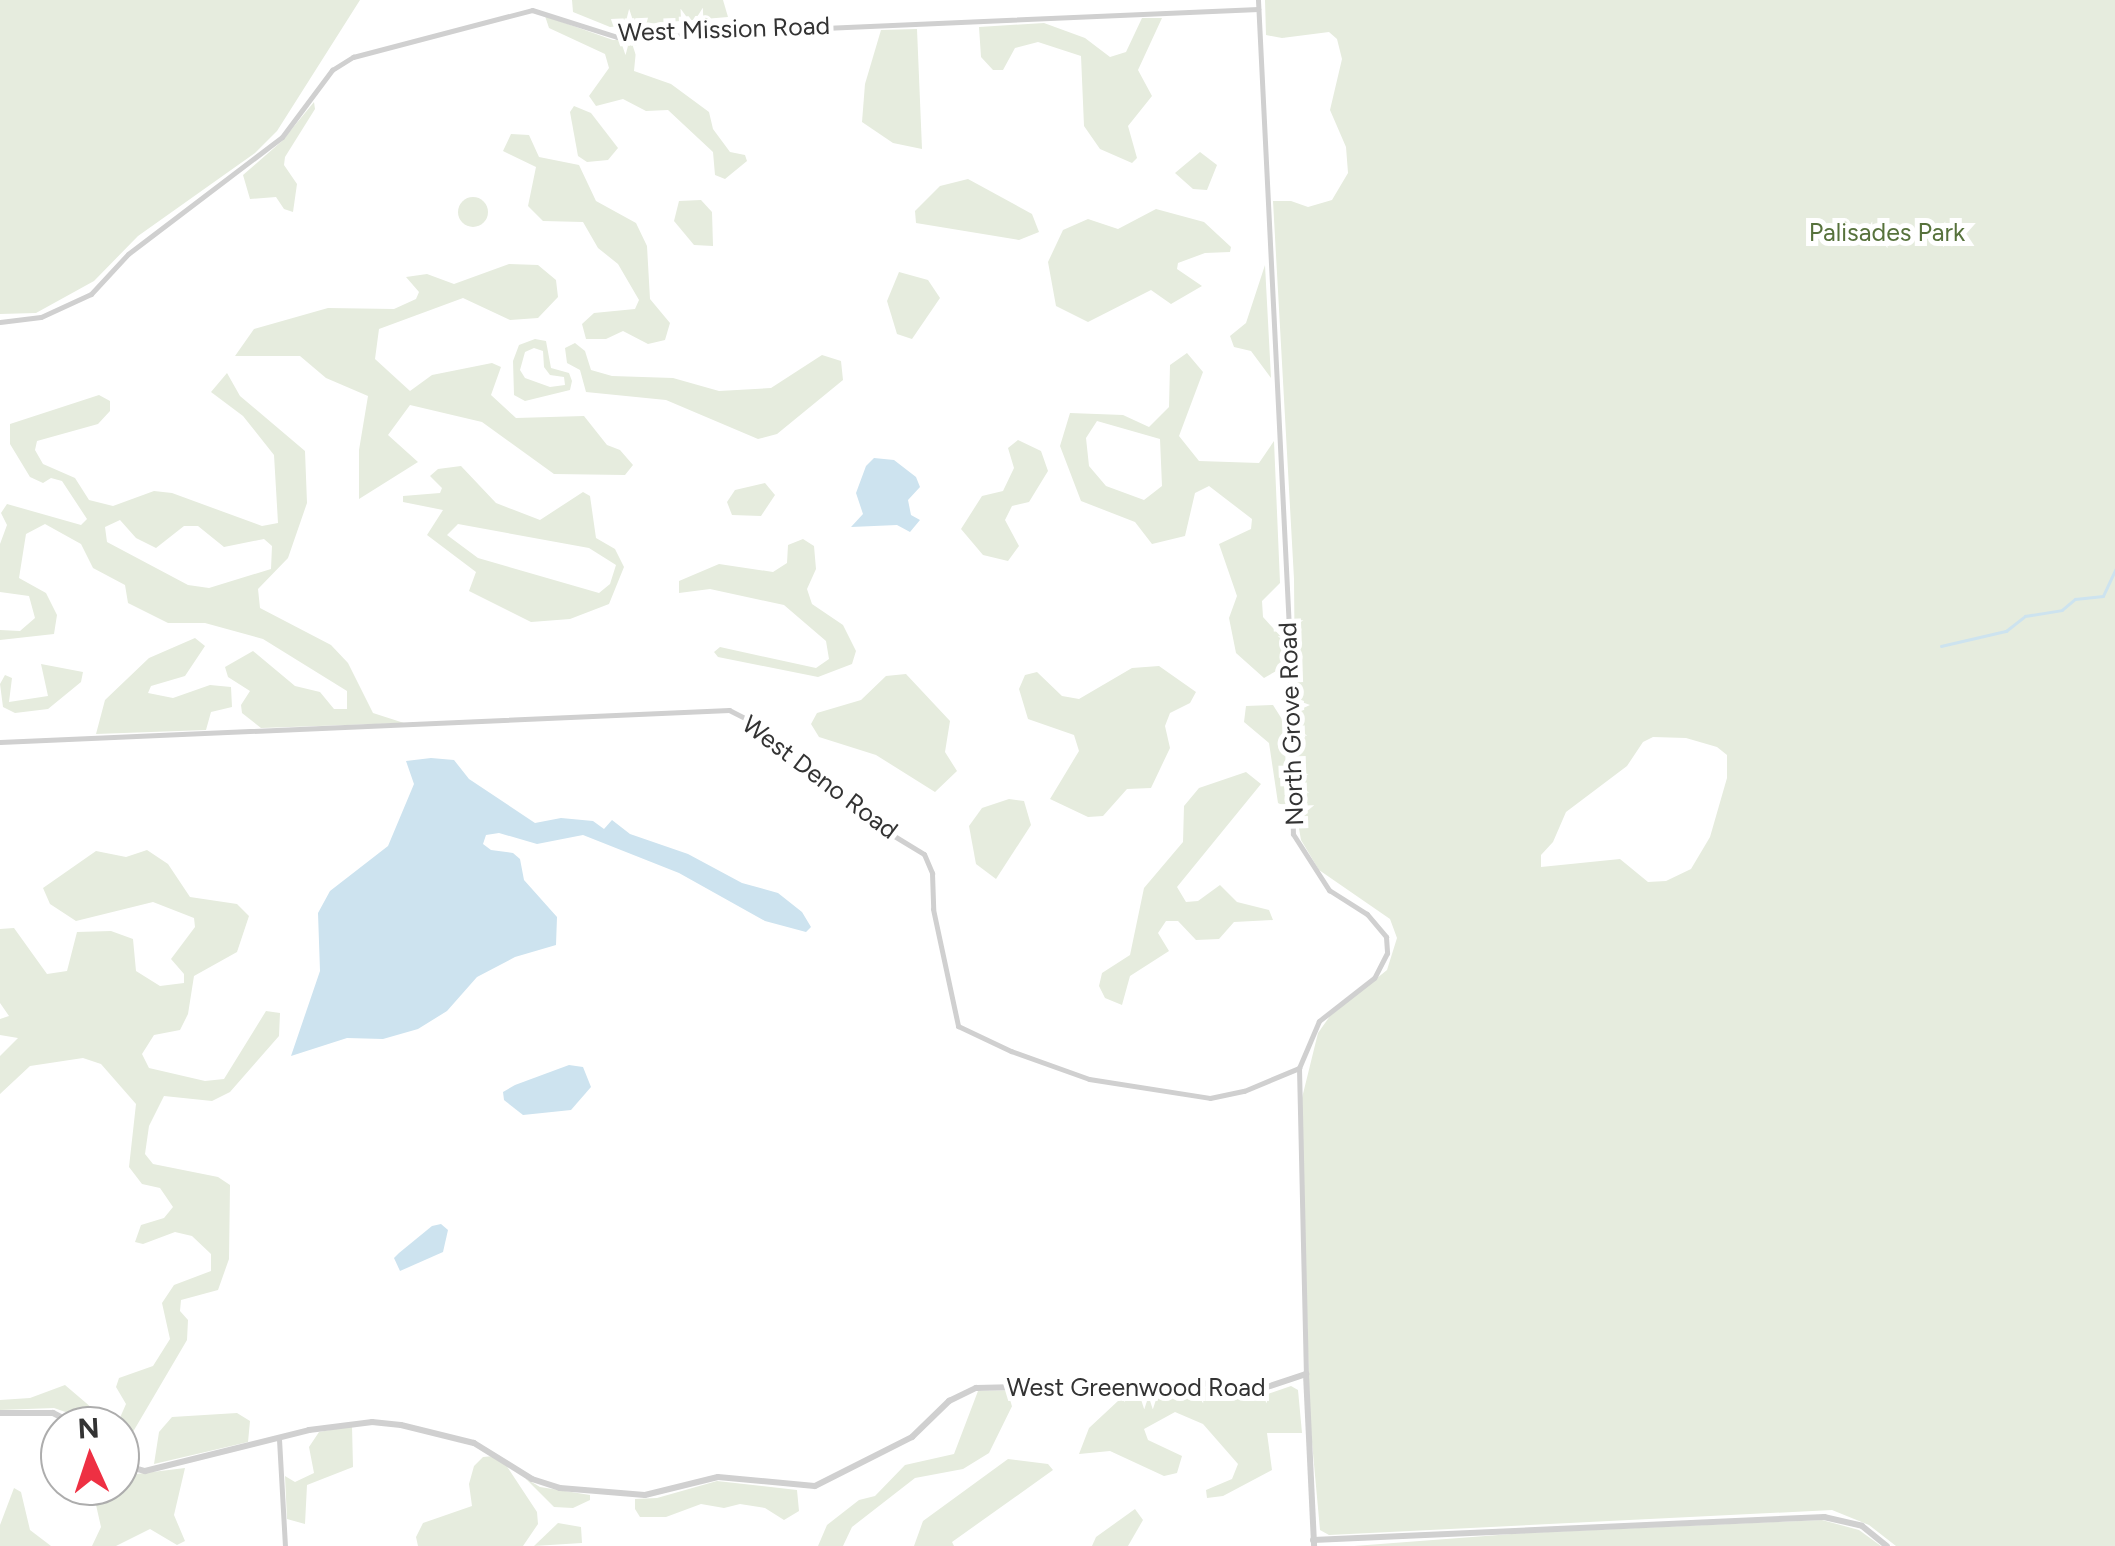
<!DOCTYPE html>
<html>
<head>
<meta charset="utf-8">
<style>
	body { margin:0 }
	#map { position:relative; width:2115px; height:1546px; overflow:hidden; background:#fff; font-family:Figtree,sans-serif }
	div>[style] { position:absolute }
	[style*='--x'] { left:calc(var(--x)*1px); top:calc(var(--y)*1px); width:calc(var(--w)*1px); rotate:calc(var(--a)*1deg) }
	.green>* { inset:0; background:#e6ecde }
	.round { border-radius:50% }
	.water>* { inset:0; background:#cde3ef }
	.stream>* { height:2.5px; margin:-1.25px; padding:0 1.25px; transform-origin:1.25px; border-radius:1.25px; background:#cde3ef }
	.minor>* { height:5px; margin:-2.5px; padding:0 2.5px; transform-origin:2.5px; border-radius:2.5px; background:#d0d0d0 }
	.tertiary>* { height:6px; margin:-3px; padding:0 3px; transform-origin:3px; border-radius:3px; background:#d0d0d0 }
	span { translate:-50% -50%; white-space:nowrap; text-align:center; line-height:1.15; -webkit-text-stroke:10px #fff; paint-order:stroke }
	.street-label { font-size:25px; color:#333 }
	.park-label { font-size:25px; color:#57723c }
	.north { position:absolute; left:40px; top:1406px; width:100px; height:100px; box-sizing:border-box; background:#fff; border:2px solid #adadad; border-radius:50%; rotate:357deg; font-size:28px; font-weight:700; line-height:40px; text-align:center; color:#333 }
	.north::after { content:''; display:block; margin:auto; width:35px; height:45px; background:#ee3043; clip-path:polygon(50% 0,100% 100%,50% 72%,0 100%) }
</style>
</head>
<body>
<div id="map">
	<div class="green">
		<i style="clip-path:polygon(0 0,360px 0,277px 131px,255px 153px,138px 236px,94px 281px,36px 313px,0 314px)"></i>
		<i style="clip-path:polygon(572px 0,723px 0,728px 17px,610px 27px,573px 12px)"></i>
		<i style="clip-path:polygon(evenodd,1265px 0,2115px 0,2115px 1546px,1896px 1546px,1869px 1525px,1832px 1510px,1329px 1535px,1320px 1530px,1310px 1420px,1301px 1102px,1318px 1033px,1330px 1016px,1387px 970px,1397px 938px,1390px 919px,1319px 870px,1301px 840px,1296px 811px,1294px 579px,1273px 201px,1291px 201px,1308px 207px,1332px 200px,1348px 173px,1346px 147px,1330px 110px,1342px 59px,1337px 39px,1329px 32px,1282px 38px,1266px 35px,1265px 0,1653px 737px,1686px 738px,1717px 747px,1727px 755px,1727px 778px,1710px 837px,1691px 869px,1666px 881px,1648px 882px,1620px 859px,1541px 867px,1541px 855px,1553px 842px,1566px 812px,1627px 766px,1643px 742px,1653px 737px)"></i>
		<i style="clip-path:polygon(545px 16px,613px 40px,637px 40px,634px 71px,671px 84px,709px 112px,713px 129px,730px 152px,745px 155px,747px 161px,725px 179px,715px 175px,713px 152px,668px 110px,646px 111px,623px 99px,596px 106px,589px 96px,609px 68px,605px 54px,549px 28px)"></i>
		<i style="clip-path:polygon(1142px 18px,1162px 18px,1138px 70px,1152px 96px,1128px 126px,1137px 158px,1132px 163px,1100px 149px,1084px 126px,1081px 56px,1038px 42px,1015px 48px,1003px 70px,993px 70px,981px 57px,979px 27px,1044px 23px,1085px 38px,1110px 57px,1126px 52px)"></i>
		<i style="clip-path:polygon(917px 29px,922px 149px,893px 143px,862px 122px,865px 84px,881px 30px)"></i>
		<i style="clip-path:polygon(314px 102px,315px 109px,285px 157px,284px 165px,297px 184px,293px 212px,284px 209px,276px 197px,250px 199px,243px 175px,282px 141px)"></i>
		<i style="clip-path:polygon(574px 106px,591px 113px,618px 148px,608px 160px,587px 162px,578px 156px,570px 112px)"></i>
		<i style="clip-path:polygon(511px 134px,529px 135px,539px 157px,579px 165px,596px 201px,636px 223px,647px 246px,650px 299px,670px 323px,665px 340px,648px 344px,623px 331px,606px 339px,586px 339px,582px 324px,594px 313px,635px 309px,639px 300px,618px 264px,598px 248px,583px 222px,543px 221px,528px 206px,536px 167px,503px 151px)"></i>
		<i style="clip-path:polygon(1200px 152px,1217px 165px,1207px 190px,1193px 189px,1175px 173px)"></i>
		<i style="clip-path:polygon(968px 179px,1032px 214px,1039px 232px,1019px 240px,916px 223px,915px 211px,940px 186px)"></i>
		<i class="round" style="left:458px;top:197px;width:30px;height:30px"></i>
		<i style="clip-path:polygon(701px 200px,712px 212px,713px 246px,694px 245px,674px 221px,679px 201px)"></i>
		<i style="clip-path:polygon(1156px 209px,1204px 222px,1231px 247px,1230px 252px,1205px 253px,1178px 263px,1177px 269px,1202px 286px,1171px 304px,1151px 290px,1088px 322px,1056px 306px,1048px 262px,1063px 230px,1088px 219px,1118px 229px)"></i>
		<i style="clip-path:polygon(509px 264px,538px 265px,556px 280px,558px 297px,538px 318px,510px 320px,463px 298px,379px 329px,375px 359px,410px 391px,432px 375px,492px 363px,501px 367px,491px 395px,516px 418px,584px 416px,607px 445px,620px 450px,633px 465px,625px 475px,554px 474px,482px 422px,410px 405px,388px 435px,418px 462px,359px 499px,359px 450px,368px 396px,326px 378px,300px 356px,235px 356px,254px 329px,328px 308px,394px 309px,416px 299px,419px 292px,406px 277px,427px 274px,454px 284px)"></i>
		<i style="clip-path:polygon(1265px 265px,1271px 378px,1251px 351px,1234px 347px,1230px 336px,1246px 323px)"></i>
		<i style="clip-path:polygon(899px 272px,928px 280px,940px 298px,912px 339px,897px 334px,887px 301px)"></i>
		<i style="clip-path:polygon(evenodd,535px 339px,546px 341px,551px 368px,569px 373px,572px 381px,570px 390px,525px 401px,514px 395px,513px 361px,519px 345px,535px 339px,534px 348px,543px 351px,544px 367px,550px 375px,564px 377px,565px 385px,550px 387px,525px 378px,520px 370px,525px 352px,534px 348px)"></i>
		<i style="clip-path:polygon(575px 343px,585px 351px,591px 370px,612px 376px,673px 378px,719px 391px,771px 388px,822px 355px,841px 361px,843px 380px,777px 434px,758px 439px,666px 400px,586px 392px,580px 370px,567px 363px,565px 348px)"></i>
		<i style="clip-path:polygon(evenodd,1187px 353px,1203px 372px,1179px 436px,1199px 461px,1259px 463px,1274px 441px,1280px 583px,1262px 601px,1263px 617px,1283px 639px,1285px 666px,1264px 678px,1236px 653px,1229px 618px,1237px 596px,1219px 544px,1251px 529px,1252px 519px,1209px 486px,1195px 493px,1185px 536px,1152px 544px,1135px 522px,1081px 501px,1060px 446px,1070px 413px,1123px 415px,1149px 427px,1169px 407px,1170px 365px,1187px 353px,1097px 421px,1160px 439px,1162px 486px,1144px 500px,1106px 486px,1089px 466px,1086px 438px,1097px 421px)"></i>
		<i style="clip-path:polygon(evenodd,227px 373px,240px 396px,305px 451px,307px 503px,288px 558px,258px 589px,260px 608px,331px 645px,348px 663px,373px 713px,404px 723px,261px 728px,242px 713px,241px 705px,250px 691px,228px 677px,225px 667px,253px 651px,295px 686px,320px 692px,334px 709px,347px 709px,347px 691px,263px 639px,205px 623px,168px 623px,128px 603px,125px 585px,93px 568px,81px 544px,45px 524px,26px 534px,19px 578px,46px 593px,57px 615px,54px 634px,0 640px,0 630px,20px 631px,35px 618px,29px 596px,0 592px,0 544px,7px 525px,1px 513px,7px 504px,81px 525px,87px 519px,62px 481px,51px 478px,43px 483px,30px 477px,10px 444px,10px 424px,99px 395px,110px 401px,110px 411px,98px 424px,37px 441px,35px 450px,43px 464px,75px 478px,89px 500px,113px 506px,154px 491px,172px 493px,262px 526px,278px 523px,274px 455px,243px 416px,211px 392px,227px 373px,120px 520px,136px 538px,156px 548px,184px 526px,198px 526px,224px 547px,264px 539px,272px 546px,271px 569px,209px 588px,188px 585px,107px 542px,105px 527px,120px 520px)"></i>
		<i style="clip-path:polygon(1018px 440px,1041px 451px,1048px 471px,1029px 502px,1012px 506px,1005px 520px,1019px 546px,1008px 561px,983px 555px,961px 529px,982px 496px,1003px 491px,1014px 468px,1008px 448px)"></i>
		<i style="clip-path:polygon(evenodd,461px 466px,496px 503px,540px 520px,583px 492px,590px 496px,596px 538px,615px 549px,624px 567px,609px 604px,570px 619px,531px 622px,469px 591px,476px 572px,427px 535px,443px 510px,403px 502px,403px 496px,440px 493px,442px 488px,430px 476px,438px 469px,461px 466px,458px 524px,589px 548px,616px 565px,610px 584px,599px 593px,478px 558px,447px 535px,458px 524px)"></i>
		<i style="clip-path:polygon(765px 483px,775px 495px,761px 516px,732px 515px,727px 502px,735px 490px)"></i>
		<i style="clip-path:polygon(803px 539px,814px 546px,816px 569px,807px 589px,812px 604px,843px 625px,856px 651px,852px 664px,818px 677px,718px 657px,714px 652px,720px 647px,816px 668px,829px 659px,826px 641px,784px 605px,710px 589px,679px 593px,679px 581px,719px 564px,773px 572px,787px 563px,788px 545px)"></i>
		<i style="clip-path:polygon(195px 638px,205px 646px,185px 676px,151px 686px,148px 693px,173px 698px,210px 685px,231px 687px,232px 707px,211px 712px,206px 730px,96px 734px,105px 700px,149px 658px)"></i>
		<i style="clip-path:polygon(41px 664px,83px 672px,81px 682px,48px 709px,15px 713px,3px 707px,0 684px,5px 675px,12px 678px,9px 702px,48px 696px)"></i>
		<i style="clip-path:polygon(1159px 666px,1196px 692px,1190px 703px,1170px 713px,1165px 726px,1170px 748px,1151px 788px,1127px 789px,1103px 816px,1088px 817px,1050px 799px,1079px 751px,1074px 735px,1028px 719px,1019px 689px,1025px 675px,1037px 672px,1062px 696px,1079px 699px,1132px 668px)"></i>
		<i style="clip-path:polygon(906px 674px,950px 721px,945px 752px,957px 771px,935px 792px,876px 755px,819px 737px,811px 724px,817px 713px,861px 700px,886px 676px)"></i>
		<i style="clip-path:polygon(1273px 705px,1285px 724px,1286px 807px,1278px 803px,1269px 743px,1244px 722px,1246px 706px)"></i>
		<i style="clip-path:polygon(1246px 772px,1261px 784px,1177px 887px,1186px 902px,1198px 901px,1220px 885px,1237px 902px,1269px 910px,1273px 920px,1234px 922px,1219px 939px,1196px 940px,1178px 921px,1166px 921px,1158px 933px,1169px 951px,1130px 976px,1122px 1005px,1105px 998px,1099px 986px,1102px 973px,1130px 955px,1144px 888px,1183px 842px,1184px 806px,1199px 788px)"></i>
		<i style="clip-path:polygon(1009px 799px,1024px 801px,1031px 825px,996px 879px,976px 864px,969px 826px,982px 808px)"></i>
		<i style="clip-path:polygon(147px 850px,168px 864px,190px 897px,237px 904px,249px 916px,237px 952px,194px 976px,188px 1014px,180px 1030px,154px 1035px,142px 1054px,149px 1068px,205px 1081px,224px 1079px,266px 1011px,280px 1013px,279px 1036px,230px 1092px,212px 1101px,164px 1096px,149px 1126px,145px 1154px,153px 1164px,218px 1177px,230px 1185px,229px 1259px,218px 1290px,181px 1300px,180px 1311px,188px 1320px,187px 1340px,120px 1454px,120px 1426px,85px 1426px,74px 1415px,54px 1408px,0 1410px,0 1400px,30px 1398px,65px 1385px,106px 1420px,119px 1420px,126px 1404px,116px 1387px,119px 1378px,153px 1366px,170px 1339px,162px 1303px,174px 1285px,211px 1271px,211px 1254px,192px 1236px,175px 1232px,143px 1244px,135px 1242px,141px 1225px,164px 1218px,173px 1207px,160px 1188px,142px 1184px,129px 1167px,136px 1104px,101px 1064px,83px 1058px,30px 1066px,0 1094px,0 1056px,18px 1038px,0 1035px,0 1019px,9px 1016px,0 1003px,0 929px,14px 928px,47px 974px,67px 971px,77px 932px,111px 931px,133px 939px,136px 971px,160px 986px,184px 983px,184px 974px,171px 959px,195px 927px,194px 918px,153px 902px,76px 921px,50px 904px,43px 888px,96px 851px,126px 857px)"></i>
		<i style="clip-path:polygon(1291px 1386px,1298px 1390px,1302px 1433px,1267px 1433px,1272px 1470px,1223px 1496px,1207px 1498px,1206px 1490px,1232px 1479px,1238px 1464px,1203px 1424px,1175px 1412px,1144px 1429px,1148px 1440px,1182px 1456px,1177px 1473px,1164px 1476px,1110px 1451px,1079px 1454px,1089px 1428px,1133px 1387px,1206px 1388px,1235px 1397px,1262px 1396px)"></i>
		<i style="clip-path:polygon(1020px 1390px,989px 1453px,963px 1469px,915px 1478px,852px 1527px,843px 1546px,818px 1546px,827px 1525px,859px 1500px,875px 1496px,905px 1465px,954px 1454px,978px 1391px)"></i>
		<i style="clip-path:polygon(237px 1413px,250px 1421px,248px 1442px,154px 1464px,159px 1432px,172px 1417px)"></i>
		<i style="clip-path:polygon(352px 1426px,353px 1467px,307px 1485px,305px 1524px,287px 1519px,285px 1476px,295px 1482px,314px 1473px,309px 1447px,319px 1432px)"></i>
		<i style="clip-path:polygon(494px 1456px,504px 1462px,537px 1512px,538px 1524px,523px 1546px,418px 1546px,416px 1537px,423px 1523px,472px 1506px,469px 1484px,474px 1466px,483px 1457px)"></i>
		<i style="clip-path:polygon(1008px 1459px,1048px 1464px,1053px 1470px,952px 1542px,954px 1546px,914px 1546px,923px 1521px)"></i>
		<i style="clip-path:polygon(185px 1468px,174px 1515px,185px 1541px,177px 1545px,150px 1529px,116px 1546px,92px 1546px,101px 1527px,94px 1496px,50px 1485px,60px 1479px,60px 1486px,120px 1486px,120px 1476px)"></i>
		<i style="clip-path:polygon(525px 1478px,540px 1487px,590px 1495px,590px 1500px,573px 1508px,554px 1507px)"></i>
		<i style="clip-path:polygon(717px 1481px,797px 1490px,799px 1511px,784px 1520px,765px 1508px,740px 1504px,724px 1508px,701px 1504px,666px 1517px,640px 1517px,635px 1509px,635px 1499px,657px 1498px)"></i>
		<i style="clip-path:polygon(14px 1488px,21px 1492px,30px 1530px,51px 1546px,0 1546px,0 1525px)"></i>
		<i style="clip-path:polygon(1135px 1509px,1143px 1520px,1128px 1546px,1092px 1546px,1096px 1537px)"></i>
		<i style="clip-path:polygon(1822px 1520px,1859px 1530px,1881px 1546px,1354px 1546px,1525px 1533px)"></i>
		<i style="clip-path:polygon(558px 1523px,581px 1527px,582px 1543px,534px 1546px)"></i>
	</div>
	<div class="water">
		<i style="clip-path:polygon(874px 458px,894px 460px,916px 477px,920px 487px,908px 500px,911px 515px,920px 520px,910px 532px,897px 525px,851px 527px,863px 514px,856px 493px,866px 466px)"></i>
		<i style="clip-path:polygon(431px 758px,454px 760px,469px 779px,535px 823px,561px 818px,593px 821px,604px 829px,612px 820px,630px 834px,688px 854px,742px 883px,778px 893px,802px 912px,811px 927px,806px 932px,765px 921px,679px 873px,583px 835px,537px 844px,499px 833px,486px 835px,483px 844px,491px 850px,513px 853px,520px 859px,524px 880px,557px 917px,556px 945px,515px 957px,477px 977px,447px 1011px,418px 1029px,383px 1039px,347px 1038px,291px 1056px,320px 971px,318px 913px,330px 891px,388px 846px,414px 784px,406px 761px)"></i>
		<i style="clip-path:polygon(569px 1065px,583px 1067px,591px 1087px,571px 1110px,523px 1115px,504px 1100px,503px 1092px,515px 1085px)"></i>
		<i style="clip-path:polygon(441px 1224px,448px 1230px,443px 1252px,400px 1271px,394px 1258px,399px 1253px,432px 1226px)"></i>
	</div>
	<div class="stream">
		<i style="--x:1941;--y:646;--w:67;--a:-13"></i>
		<i style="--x:2006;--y:631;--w:24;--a:-38"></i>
		<i style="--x:2025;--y:616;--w:37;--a:-9"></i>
		<i style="--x:2062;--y:610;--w:17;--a:-40"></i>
		<i style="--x:2075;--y:599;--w:28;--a:-6"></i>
		<i style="--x:2103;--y:596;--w:29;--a:-65"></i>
	</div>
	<div class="minor">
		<i style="--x:1258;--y:0;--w:630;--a:87.18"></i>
		<i style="--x:1289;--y:629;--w:205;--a:88.9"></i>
		<i style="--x:1293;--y:834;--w:67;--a:57.3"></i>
		<i style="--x:1329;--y:890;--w:45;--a:32.3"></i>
		<i style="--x:1367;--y:914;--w:30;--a:50"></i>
		<i style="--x:1386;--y:937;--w:16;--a:86"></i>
		<i style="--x:1387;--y:953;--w:28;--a:117"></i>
		<i style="--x:1374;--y:978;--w:70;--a:142"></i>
		<i style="--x:1319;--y:1021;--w:51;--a:113.1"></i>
		<i style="--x:1299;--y:1068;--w:306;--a:88.7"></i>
		<i style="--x:0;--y:322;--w:41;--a:-7"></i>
		<i style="--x:41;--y:317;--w:55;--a:-24.7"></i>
		<i style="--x:91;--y:294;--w:54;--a:-47.2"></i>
		<i style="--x:128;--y:254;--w:193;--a:-37.2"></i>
		<i style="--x:282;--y:137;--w:84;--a:-53.3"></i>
		<i style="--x:332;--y:70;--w:25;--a:-32"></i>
		<i style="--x:353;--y:57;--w:185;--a:-14.7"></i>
		<i style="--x:532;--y:10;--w:89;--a:17.6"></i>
		<i style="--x:617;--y:37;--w:642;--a:-2.5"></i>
		<i style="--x:0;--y:742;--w:730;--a:-2.51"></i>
		<i style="--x:729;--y:710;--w:35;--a:27"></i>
		<i style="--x:760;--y:726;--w:164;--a:39.8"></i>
		<i style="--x:886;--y:831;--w:44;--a:31.2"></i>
		<i style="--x:924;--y:854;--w:21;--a:67"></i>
		<i style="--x:932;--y:873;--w:36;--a:88"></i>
		<i style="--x:933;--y:909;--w:120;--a:77.9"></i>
		<i style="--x:958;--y:1026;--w:59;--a:25.3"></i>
		<i style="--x:1011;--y:1051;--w:83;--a:19.7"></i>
		<i style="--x:1089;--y:1079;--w:122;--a:8.9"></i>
		<i style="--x:1210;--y:1098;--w:35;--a:-12"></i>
		<i style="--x:1244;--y:1091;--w:60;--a:-22.7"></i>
		<i style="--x:279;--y:1439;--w:107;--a:86.8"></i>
	</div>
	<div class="tertiary">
		<i style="--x:0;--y:1413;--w:53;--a:0"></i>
		<i style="--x:53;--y:1413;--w:29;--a:27"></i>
		<i style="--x:120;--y:1464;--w:26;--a:16"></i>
		<i style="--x:145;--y:1471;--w:169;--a:-14"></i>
		<i style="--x:309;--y:1430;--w:64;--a:-7.2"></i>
		<i style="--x:372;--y:1422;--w:29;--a:6"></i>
		<i style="--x:401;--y:1425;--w:75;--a:13.9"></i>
		<i style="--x:474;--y:1443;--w:68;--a:31.8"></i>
		<i style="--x:532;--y:1479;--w:29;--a:18"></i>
		<i style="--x:560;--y:1488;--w:85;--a:4.7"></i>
		<i style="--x:645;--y:1495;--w:75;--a:-13.9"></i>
		<i style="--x:718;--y:1477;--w:97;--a:5.3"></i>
		<i style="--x:815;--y:1486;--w:109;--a:-26.8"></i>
		<i style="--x:912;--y:1437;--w:52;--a:-44.2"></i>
		<i style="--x:949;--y:1401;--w:30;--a:-26"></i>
		<i style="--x:976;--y:1388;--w:225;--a:-1.3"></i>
		<i style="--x:1201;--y:1383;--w:57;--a:7"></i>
		<i style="--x:1258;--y:1390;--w:51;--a:-18.4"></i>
		<i style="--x:1306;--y:1374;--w:172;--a:87.3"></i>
		<i style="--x:1313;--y:1540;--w:512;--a:-2.58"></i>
		<i style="--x:1824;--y:1517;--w:39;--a:13"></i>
		<i style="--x:1862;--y:1526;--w:32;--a:39"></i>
	</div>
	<div class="street-label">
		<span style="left:724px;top:29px;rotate:-2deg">West Mission Road</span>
		<span style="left:1291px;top:724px;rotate:-92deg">North Grove Road</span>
		<span style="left:820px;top:777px;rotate:37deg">West Deno Road</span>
		<span style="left:1136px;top:1387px">West Greenwood Road</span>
	</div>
	<div class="park-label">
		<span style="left:1887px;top:232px">Palisades Park</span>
	</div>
	<div class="north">N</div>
</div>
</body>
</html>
